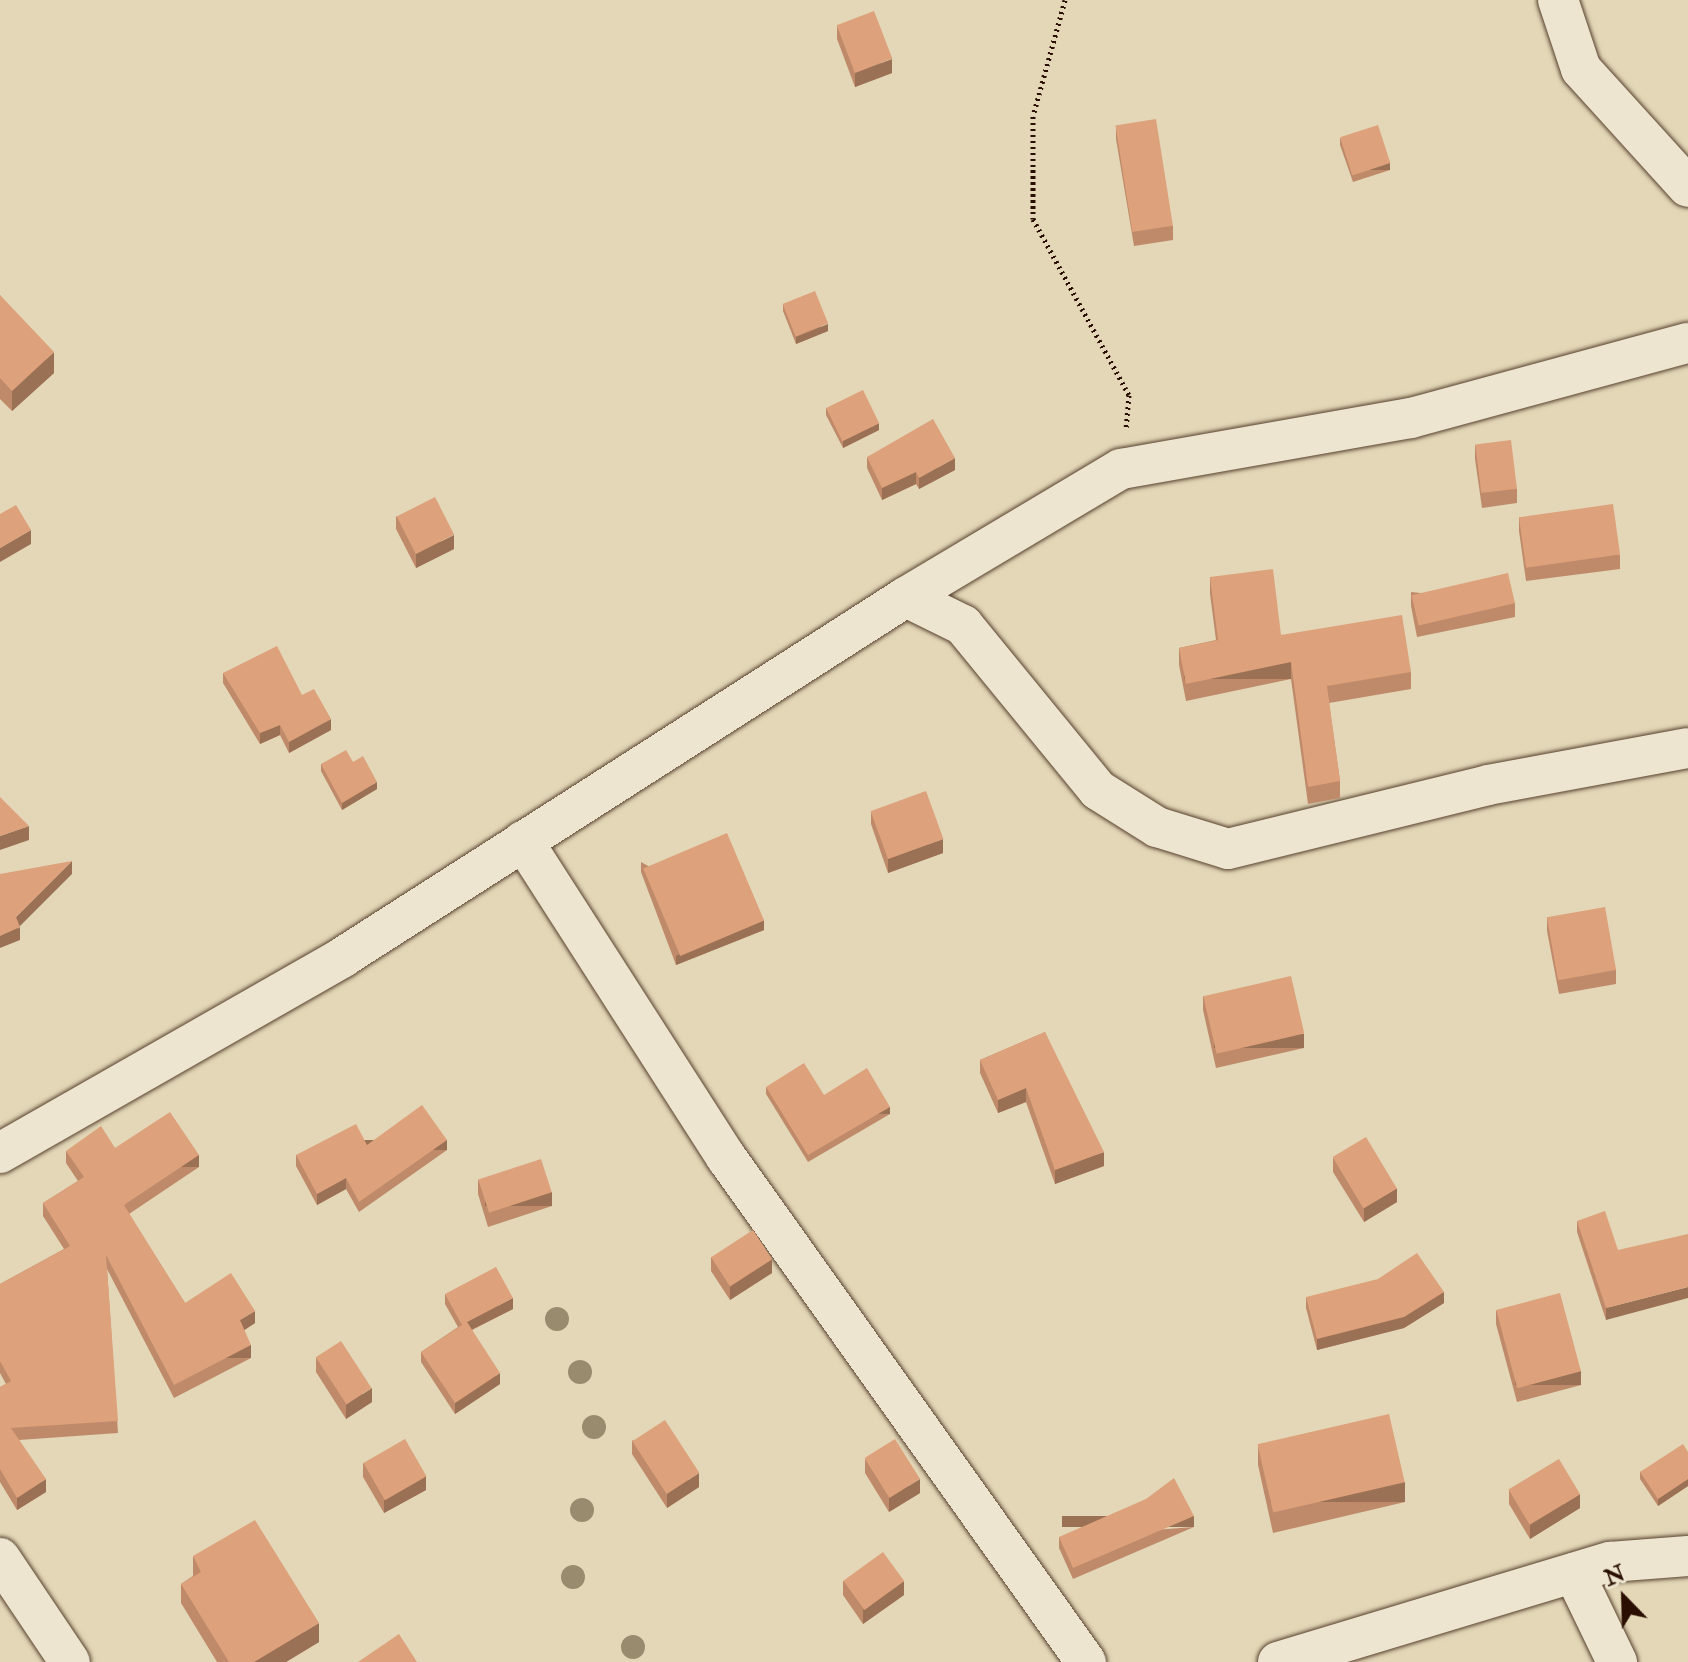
<!DOCTYPE html>
<html>
<head>
<meta charset="utf-8">
<style>
	body { margin:0 }
	#map { position:relative; width:1688px; height:1662px; overflow:hidden; background:#e3d7b7; font-family:"IM FELL Double Pica",serif }
	div>[style] { position:absolute }
	[style*='--x'] { left:calc(var(--x)*1px); top:calc(var(--y)*1px); width:calc(var(--w)*1px); rotate:calc(var(--a)*1deg) }
	.path>* { height:5px; margin-top:-2.5px; transform-origin:0; background:repeating-linear-gradient(90deg,#2a0f00 0 2px,transparent 0 6px) }
	.roads { filter:drop-shadow(0 0 2px #58412e) drop-shadow(0 0 2px #58412e) }
	.minor>* { height:40px; margin:-20px; padding:0 20px; transform-origin:20px; border-radius:20px; background:#ede5d0 }
	.trees>* { width:24px; height:24px; margin:-12px; border-radius:50%; background:#998b6d }
	.wall>* { inset:0; background:#be8a6a }
	.shaded-wall>* { inset:0; background:#9b7156; transform-origin:0 0 }
	.building>* { inset:0; background:#dda17b; transform-origin:0 0 }
	span { translate:-50% -50%; white-space:nowrap; text-align:center; line-height:1.15; -webkit-text-stroke:6px #ede5d0; paint-order:stroke }
	.north { position:absolute; left:1584px; top:1558px; width:80px; height:80px; -webkit-text-stroke:6px #ede5d0; paint-order:stroke; rotate:337deg; font-size:22px; font-weight:700; line-height:32px; text-align:center; color:#2a0f00 }
	.north::after { content:''; display:block; margin:auto; width:28px; height:36px; background:#2a0f00; clip-path:polygon(50% 0,100% 100%,50% 72%,0 100%) }
</style>
</head>
<body>
<div id="map">
	<div class="path">
		<i style="--x:1065;--y:0;--w:120;--a:105.4"></i>
		<i style="--x:1033;--y:116;--w:103;--a:90"></i>
		<i style="--x:1033;--y:219;--w:200;--a:61.4"></i>
		<i style="--x:1129;--y:395;--w:33;--a:95"></i>
	</div>
	<div class="roads">
		<div class="minor">
			<i style="--x:1558;--y:0;--w:73;--a:71.6"></i>
			<i style="--x:1581;--y:69;--w:159;--a:47.8"></i>
			<i style="--x:906;--y:597;--w:64;--a:26.2"></i>
			<i style="--x:963;--y:625;--w:213;--a:50.7"></i>
			<i style="--x:1098;--y:790;--w:70;--a:32.1"></i>
			<i style="--x:1157;--y:827;--w:74;--a:17.2"></i>
			<i style="--x:1228;--y:849;--w:268;--a:-13.8"></i>
			<i style="--x:1488;--y:785;--w:203;--a:-10.5"></i>
			<i style="--x:523;--y:841;--w:376;--a:57.3"></i>
			<i style="--x:726;--y:1157;--w:620;--a:54.52"></i>
			<i style="--x:0;--y:1153;--w:395;--a:-29.7"></i>
			<i style="--x:343;--y:957;--w:668;--a:-32.6"></i>
			<i style="--x:906;--y:597;--w:250;--a:-30.8"></i>
			<i style="--x:1121;--y:469;--w:294;--a:-10"></i>
			<i style="--x:1411;--y:418;--w:287;--a:-15.2"></i>
			<i style="--x:0;--y:1558;--w:125;--a:56.1"></i>
			<i style="--x:1574;--y:1573;--w:99;--a:64.2"></i>
			<i style="--x:1278;--y:1662;--w:347;--a:-16.8"></i>
			<i style="--x:1610;--y:1562;--w:78;--a:-4.4"></i>
		</div>
	</div>
	<div class="trees">
		<i style="left:557px;top:1319px"></i>
		<i style="left:580px;top:1372px"></i>
		<i style="left:594px;top:1427px"></i>
		<i style="left:582px;top:1510px"></i>
		<i style="left:573px;top:1577px"></i>
		<i style="left:633px;top:1647px"></i>
	</div>
	<div class="wall">
		<i style="clip-path:polygon(837px 26px,892px 73px,855px 87px,837px 39px)"></i>
		<i style="clip-path:polygon(1116px 126px,1173px 226px,1173px 240px,1134px 246px,1116px 139px)"></i>
		<i style="clip-path:polygon(1340px 138px,1390px 170px,1353px 182px,1340px 145px)"></i>
		<i style="clip-path:polygon(0 295px,54px 373px,12px 411px,0 399px)"></i>
		<i style="clip-path:polygon(783px 304px,828px 331px,796px 344px,783px 311px)"></i>
		<i style="clip-path:polygon(826px 408px,879px 430px,843px 448px,826px 415px)"></i>
		<i style="clip-path:polygon(1475px 445px,1517px 489px,1517px 503px,1482px 508px,1475px 459px)"></i>
		<i style="clip-path:polygon(867px 457px,955px 470px,919px 489px,916px 484px,882px 500px,867px 468px)"></i>
		<i style="clip-path:polygon(396px 516px,454px 549px,416px 568px,396px 529px)"></i>
		<i style="clip-path:polygon(1519px 517px,1620px 555px,1620px 569px,1526px 581px,1519px 531px)"></i>
		<i style="clip-path:polygon(1210px 577px,1281px 635px,1411px 672px,1411px 689px,1329px 703px,1340px 781px,1340px 798px,1308px 804px,1291px 679px,1186px 701px,1179px 665px,1179px 648px,1216px 640px,1210px 594px)"></i>
		<i style="clip-path:polygon(1411px 592px,1515px 603px,1515px 617px,1417px 637px,1411px 606px)"></i>
		<i style="clip-path:polygon(223px 673px,302px 695px,331px 730px,289px 753px,280px 735px,260px 744px,223px 683px)"></i>
		<i style="clip-path:polygon(353px 762px,377px 789px,342px 810px,321px 771px,321px 764px)"></i>
		<i style="clip-path:polygon(871px 811px,943px 853px,888px 873px,871px 824px)"></i>
		<i style="clip-path:polygon(641px 862px,764px 930px,676px 965px,641px 872px)"></i>
		<i style="clip-path:polygon(1547px 917px,1616px 970px,1616px 984px,1559px 994px,1547px 931px)"></i>
		<i style="clip-path:polygon(1203px 996px,1304px 1048px,1216px 1068px,1203px 1010px)"></i>
		<i style="clip-path:polygon(1045px 1032px,1104px 1166px,1055px 1184px,1026px 1102px,998px 1113px,980px 1073px,980px 1060px)"></i>
		<i style="clip-path:polygon(766px 1087px,824px 1095px,890px 1114px,808px 1162px,766px 1094px)"></i>
		<i style="clip-path:polygon(367px 1145px,447px 1150px,359px 1212px,346px 1189px,317px 1205px,296px 1166px,296px 1155px)"></i>
		<i style="clip-path:polygon(115px 1148px,199px 1167px,129px 1214px,185px 1303px,255px 1323px,244px 1330px,251px 1358px,174px 1398px,107px 1269px,118px 1433px,19px 1440px,46px 1492px,17px 1510px,0 1482px,0 1387px,6px 1384px,0 1373px,0 1284px,64px 1249px,43px 1216px,43px 1203px,78px 1181px,66px 1163px,66px 1151px)"></i>
		<i style="clip-path:polygon(1333px 1158px,1397px 1202px,1364px 1222px,1333px 1172px)"></i>
		<i style="clip-path:polygon(478px 1180px,552px 1206px,488px 1227px,478px 1194px)"></i>
		<i style="clip-path:polygon(1577px 1221px,1618px 1250px,1606px 1320px,1577px 1232px)"></i>
		<i style="clip-path:polygon(711px 1257px,772px 1273px,730px 1300px,711px 1271px)"></i>
		<i style="clip-path:polygon(445px 1294px,513px 1309px,472px 1330px,500px 1384px,455px 1414px,421px 1362px,421px 1352px,458px 1327px,445px 1304px)"></i>
		<i style="clip-path:polygon(1306px 1297px,1444px 1303px,1404px 1328px,1317px 1350px,1306px 1308px)"></i>
		<i style="clip-path:polygon(1496px 1310px,1581px 1385px,1517px 1402px,1496px 1324px)"></i>
		<i style="clip-path:polygon(316px 1358px,372px 1402px,346px 1419px,316px 1372px)"></i>
		<i style="clip-path:polygon(632px 1440px,699px 1487px,667px 1508px,632px 1454px)"></i>
		<i style="clip-path:polygon(1258px 1445px,1405px 1502px,1273px 1533px,1258px 1465px)"></i>
		<i style="clip-path:polygon(1688px 1452px,1688px 1486px,1658px 1506px,1640px 1479px,1640px 1472px)"></i>
		<i style="clip-path:polygon(865px 1459px,920px 1493px,889px 1512px,865px 1473px)"></i>
		<i style="clip-path:polygon(363px 1463px,426px 1490px,384px 1513px,363px 1477px)"></i>
		<i style="clip-path:polygon(1509px 1490px,1580px 1508px,1530px 1539px,1509px 1504px)"></i>
		<i style="clip-path:polygon(1194px 1527px,1073px 1579px,1059px 1548px,1059px 1537px)"></i>
		<i style="clip-path:polygon(193px 1556px,319px 1642px,286px 1662px,217px 1662px,181px 1603px,181px 1584px,193px 1576px)"></i>
		<i style="clip-path:polygon(843px 1581px,904px 1595px,863px 1624px,843px 1595px)"></i>
	</div>
	<div class="shaded-wall">
		<i style="clip-path:polygon(892px 59px,892px 73px,855px 87px,855px 73px)"></i>
		<i style="left:1390px;top:163px;width:7px;height:39px;rotate:90deg"></i>
		<i style="clip-path:polygon(828px 324px,828px 331px,796px 344px,796px 337px)"></i>
		<i style="clip-path:polygon(54px 352px,54px 373px,12px 411px,12px 391px)"></i>
		<i style="clip-path:polygon(879px 423px,879px 430px,843px 448px,843px 441px)"></i>
		<i style="clip-path:polygon(955px 458px,955px 470px,919px 489px,919px 478px)"></i>
		<i style="clip-path:polygon(916px 472px,916px 484px,882px 500px,882px 488px)"></i>
		<i style="clip-path:polygon(31px 530px,31px 544px,0 562px,0 548px)"></i>
		<i style="clip-path:polygon(454px 535px,454px 549px,416px 568px,416px 554px)"></i>
		<i style="left:1291px;top:662px;width:17px;height:107px;rotate:90deg"></i>
		<i style="clip-path:polygon(331px 719px,331px 730px,289px 753px,289px 742px)"></i>
		<i style="clip-path:polygon(280px 725px,280px 735px,260px 744px,260px 733px)"></i>
		<i style="clip-path:polygon(377px 782px,377px 789px,342px 810px,342px 803px)"></i>
		<i style="clip-path:polygon(29px 826px,29px 840px,0 850px,0 836px)"></i>
		<i style="clip-path:polygon(943px 839px,943px 853px,888px 873px,888px 859px)"></i>
		<i style="clip-path:polygon(72px 861px,72px 874px,17px 929px,20px 927px,20px 940px,0 948px,0 936px,16px 917px)"></i>
		<i style="clip-path:polygon(764px 920px,764px 930px,676px 965px,676px 956px)"></i>
		<i style="left:1304px;top:1034px;width:14px;height:90px;rotate:90deg"></i>
		<i style="clip-path:polygon(1026px 1088px,1026px 1102px,998px 1113px,998px 1100px)"></i>
		<i style="left:890px;top:1107px;width:7px;height:95px;rotate:90deg"></i>
		<i style="left:447px;top:1140px;width:10px;height:108px;rotate:90deg"></i>
		<i style="clip-path:polygon(1104px 1152px,1104px 1166px,1055px 1184px,1055px 1170px)"></i>
		<i style="left:199px;top:1155px;width:12px;height:90px;rotate:90deg"></i>
		<i style="clip-path:polygon(346px 1178px,346px 1189px,317px 1205px,317px 1194px)"></i>
		<i style="clip-path:polygon(1397px 1188px,1397px 1202px,1364px 1222px,1364px 1208px)"></i>
		<i style="left:552px;top:1192px;width:14px;height:67px;rotate:90deg"></i>
		<i style="clip-path:polygon(772px 1259px,772px 1273px,730px 1300px,730px 1286px)"></i>
		<i style="clip-path:polygon(1688px 1287px,1688px 1298px,1606px 1320px,1606px 1308px)"></i>
		<i style="clip-path:polygon(1444px 1292px,1444px 1303px,1404px 1328px,1317px 1350px,1317px 1339px)"></i>
		<i style="clip-path:polygon(513px 1298px,513px 1309px,467px 1332px,467px 1322px)"></i>
		<i style="clip-path:polygon(255px 1311px,255px 1323px,240px 1333px,240px 1320px)"></i>
		<i style="left:251px;top:1345px;width:13px;height:87px;rotate:90deg"></i>
		<i style="left:1581px;top:1371px;width:14px;height:66px;rotate:90deg"></i>
		<i style="clip-path:polygon(500px 1373px,500px 1384px,455px 1414px,455px 1403px)"></i>
		<i style="clip-path:polygon(372px 1388px,372px 1402px,346px 1419px,346px 1405px)"></i>
		<i style="clip-path:polygon(699px 1473px,699px 1487px,667px 1508px,667px 1494px)"></i>
		<i style="clip-path:polygon(426px 1476px,426px 1490px,384px 1513px,384px 1500px)"></i>
		<i style="clip-path:polygon(46px 1479px,46px 1492px,17px 1510px,17px 1498px)"></i>
		<i style="clip-path:polygon(920px 1479px,920px 1493px,889px 1512px,889px 1498px)"></i>
		<i style="clip-path:polygon(1688px 1479px,1688px 1486px,1658px 1506px,1658px 1499px)"></i>
		<i style="left:1405px;top:1482px;width:20px;height:135px;rotate:90deg"></i>
		<i style="clip-path:polygon(1580px 1494px,1580px 1508px,1530px 1539px,1530px 1525px)"></i>
		<i style="left:1194px;top:1516px;width:11px;height:132px;rotate:90deg"></i>
		<i style="clip-path:polygon(904px 1581px,904px 1595px,863px 1624px,863px 1610px)"></i>
		<i style="clip-path:polygon(319px 1623px,319px 1642px,286px 1662px,254px 1662px)"></i>
	</div>
	<div class="building">
		<i style="left:874px;top:11px;width:51px;height:40px;rotate:69deg"></i>
		<i style="left:1156px;top:119px;width:108px;height:41px;rotate:81deg"></i>
		<i style="left:1378px;top:125px;width:40px;height:40px;rotate:72deg"></i>
		<i style="left:815px;top:291px;width:35px;height:35px;rotate:68deg"></i>
		<i style="clip-path:polygon(0 295px,54px 352px,12px 391px,0 378px)"></i>
		<i style="left:863px;top:390px;width:37px;height:41px;rotate:64deg"></i>
		<i style="clip-path:polygon(933px 419px,955px 458px,919px 478px,916px 472px,882px 488px,867px 457px)"></i>
		<i style="left:1511px;top:440px;width:49px;height:36px;rotate:83deg"></i>
		<i style="left:435px;top:497px;width:42px;height:43px;rotate:63deg"></i>
		<i style="left:1613px;top:504px;width:51px;height:95px;rotate:82deg"></i>
		<i style="clip-path:polygon(16px 505px,31px 530px,0 548px,0 514px)"></i>
		<i style="clip-path:polygon(1273px 569px,1281px 635px,1402px 615px,1411px 672px,1327px 686px,1340px 781px,1308px 787px,1291px 662px,1186px 684px,1179px 648px,1218px 640px,1210px 577px)"></i>
		<i style="left:1508px;top:573px;width:31px;height:99px;rotate:77deg"></i>
		<i style="clip-path:polygon(277px 646px,302px 695px,314px 689px,331px 719px,289px 742px,280px 725px,260px 733px,223px 673px)"></i>
		<i style="clip-path:polygon(346px 750px,353px 762px,363px 756px,377px 782px,342px 803px,321px 764px)"></i>
		<i style="left:926px;top:791px;width:51px;height:59px;rotate:70deg"></i>
		<i style="clip-path:polygon(0 797px,29px 826px,0 836px)"></i>
		<i style="left:727px;top:833px;width:95px;height:91px;rotate:67deg"></i>
		<i style="clip-path:polygon(72px 861px,16px 917px,20px 927px,0 936px,0 874px)"></i>
		<i style="left:1605px;top:907px;width:64px;height:59px;rotate:80deg"></i>
		<i style="left:1291px;top:976px;width:59px;height:90px;rotate:77deg"></i>
		<i style="clip-path:polygon(1045px 1032px,1104px 1152px,1055px 1170px,1026px 1088px,998px 1100px,980px 1060px)"></i>
		<i style="clip-path:polygon(804px 1063px,824px 1095px,867px 1068px,890px 1107px,808px 1155px,766px 1087px)"></i>
		<i style="clip-path:polygon(422px 1105px,447px 1140px,359px 1202px,346px 1178px,317px 1194px,296px 1155px,356px 1124px,367px 1145px)"></i>
		<i style="clip-path:polygon(170px 1112px,199px 1155px,124px 1205px,185px 1303px,231px 1273px,255px 1311px,240px 1320px,251px 1345px,174px 1385px,106px 1255px,118px 1421px,11px 1428px,46px 1479px,17px 1498px,0 1469px,0 1387px,11px 1381px,0 1361px,0 1284px,70px 1246px,43px 1203px,84px 1177px,66px 1151px,101px 1126px,115px 1148px)"></i>
		<i style="left:1366px;top:1137px;width:60px;height:39px;rotate:59deg"></i>
		<i style="left:541px;top:1159px;width:35px;height:66px;rotate:72deg"></i>
		<i style="clip-path:polygon(1605px 1211px,1618px 1250px,1688px 1234px,1688px 1287px,1606px 1308px,1577px 1221px)"></i>
		<i style="left:753px;top:1230px;width:35px;height:50px;rotate:57deg"></i>
		<i style="clip-path:polygon(1417px 1253px,1444px 1292px,1404px 1317px,1317px 1339px,1306px 1297px,1378px 1279px)"></i>
		<i style="clip-path:polygon(496px 1267px,513px 1298px,467px 1322px,500px 1373px,455px 1403px,421px 1352px,462px 1325px,445px 1294px)"></i>
		<i style="left:1560px;top:1293px;width:81px;height:66px;rotate:75deg"></i>
		<i style="left:341px;top:1341px;width:56px;height:30px;rotate:57deg"></i>
		<i style="left:1389px;top:1414px;width:70px;height:135px;rotate:77deg"></i>
		<i style="left:665px;top:1420px;width:63px;height:39px;rotate:57deg"></i>
		<i style="left:405px;top:1439px;width:43px;height:48px;rotate:60deg"></i>
		<i style="left:895px;top:1439px;width:47px;height:36px;rotate:58deg"></i>
		<i style="clip-path:polygon(1683px 1444px,1688px 1452px,1688px 1479px,1658px 1499px,1640px 1472px)"></i>
		<i style="left:1559px;top:1459px;width:41px;height:59px;rotate:59deg"></i>
		<i style="clip-path:polygon(1174px 1478px,1194px 1516px,1073px 1568px,1059px 1537px,1146px 1499px)"></i>
		<i style="clip-path:polygon(255px 1520px,319px 1623px,254px 1662px,229px 1662px,181px 1584px,201px 1572px,193px 1556px)"></i>
		<i style="left:883px;top:1552px;width:36px;height:49px;rotate:54deg"></i>
		<i style="clip-path:polygon(399px 1634px,417px 1662px,358px 1662px)"></i>
	</div>
	<div class="north">N</div>
</div>
</body>
</html>
